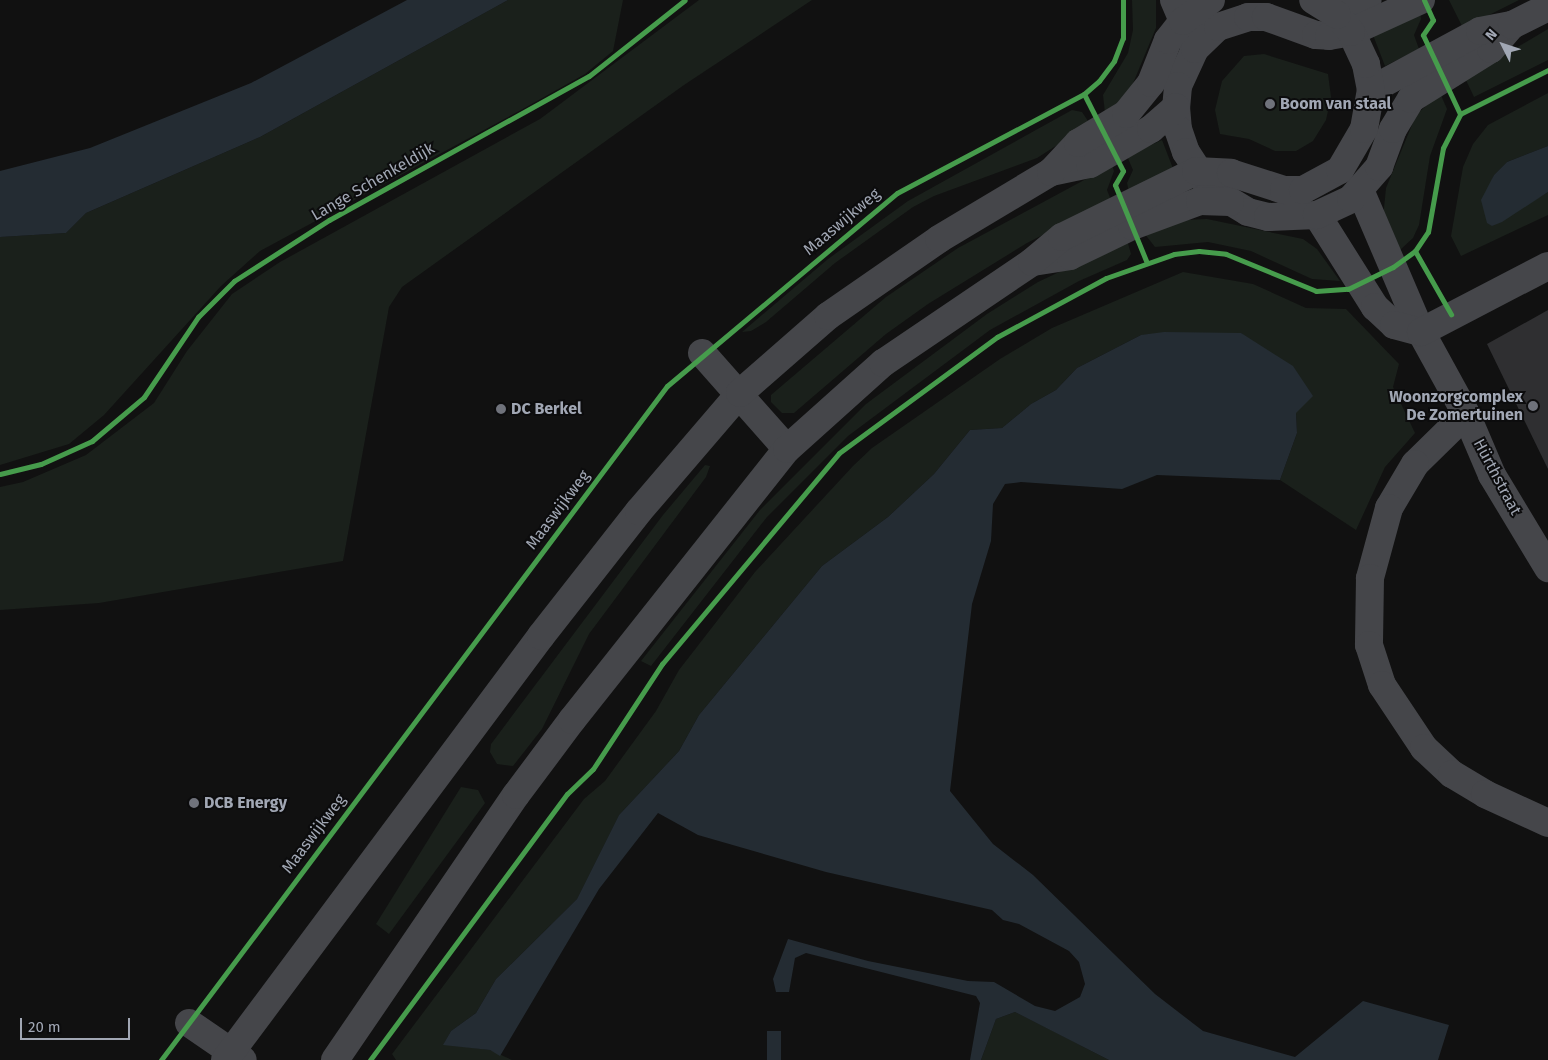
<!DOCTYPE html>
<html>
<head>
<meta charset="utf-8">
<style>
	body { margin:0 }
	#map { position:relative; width:1548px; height:1060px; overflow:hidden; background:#111; font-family:"Fira Sans",sans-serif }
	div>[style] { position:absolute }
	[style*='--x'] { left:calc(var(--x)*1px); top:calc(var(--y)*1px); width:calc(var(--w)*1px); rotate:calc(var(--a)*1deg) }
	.green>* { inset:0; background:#1a201b }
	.water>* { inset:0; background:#242c33; transform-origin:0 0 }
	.building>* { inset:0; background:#2f2f31 }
	.minor>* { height:28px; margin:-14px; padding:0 14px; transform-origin:14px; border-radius:14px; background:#45464a }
	.tertiary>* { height:28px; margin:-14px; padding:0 14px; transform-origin:14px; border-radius:14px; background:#45464a }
	.cycleway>* { height:5px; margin:-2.5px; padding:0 2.5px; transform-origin:2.5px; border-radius:2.5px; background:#469c4c }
	.dots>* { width:14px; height:14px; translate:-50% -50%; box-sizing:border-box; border:2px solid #0c0c0d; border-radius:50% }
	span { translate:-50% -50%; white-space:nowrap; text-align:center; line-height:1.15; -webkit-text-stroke:4px #0c0c0d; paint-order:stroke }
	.poi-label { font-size:16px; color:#a1a7b4; font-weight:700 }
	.left { translate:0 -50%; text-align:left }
	.right { translate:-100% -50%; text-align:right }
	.street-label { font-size:16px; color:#a1a7b4 }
	.north { position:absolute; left:1478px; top:20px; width:50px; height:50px; -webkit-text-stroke:4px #0c0c0d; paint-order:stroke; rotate:311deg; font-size:14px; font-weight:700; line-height:20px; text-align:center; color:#a1a7b4 }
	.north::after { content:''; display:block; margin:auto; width:18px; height:22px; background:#a1a7b4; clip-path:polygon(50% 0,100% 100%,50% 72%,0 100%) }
	.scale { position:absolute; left:20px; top:1018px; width:110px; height:22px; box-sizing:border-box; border:2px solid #a1a7b4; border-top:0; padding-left:6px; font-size:15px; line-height:18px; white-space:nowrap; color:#a1a7b4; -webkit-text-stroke:4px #0c0c0d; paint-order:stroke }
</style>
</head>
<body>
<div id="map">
	<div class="green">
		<i style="clip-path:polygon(508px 0,623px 0,613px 51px,585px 74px,521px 110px,260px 251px,221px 286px,104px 415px,69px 444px,0 465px,0 237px,66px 233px,86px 213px,260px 137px)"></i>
		<i style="clip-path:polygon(699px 0,812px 0,684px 85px,402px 287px,389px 307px,343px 561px,99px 603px,0 610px,0 487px,23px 482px,86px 455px,154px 403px,187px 351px,232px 294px,280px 262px,540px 119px)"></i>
		<i style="clip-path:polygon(1132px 0,1156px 0,1156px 28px,1129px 93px,1105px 113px,1103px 95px,1128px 53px,1133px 30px)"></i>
		<i style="clip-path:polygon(1449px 0,1519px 0,1463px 28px)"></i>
		<i style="clip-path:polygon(1420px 12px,1421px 19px,1414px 35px,1419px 49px,1385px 66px,1373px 35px)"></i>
		<i style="clip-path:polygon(1548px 29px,1548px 60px,1474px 97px,1465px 78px)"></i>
		<i style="clip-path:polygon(1264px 54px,1328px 74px,1331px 97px,1326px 120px,1313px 141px,1296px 151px,1275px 151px,1249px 139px,1220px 134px,1215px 110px,1222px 81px,1244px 56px)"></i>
		<i style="clip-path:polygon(1440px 93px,1447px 109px,1430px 156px,1419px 225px,1413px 238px,1400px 250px,1383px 218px,1386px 188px,1416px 115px)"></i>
		<i style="clip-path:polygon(1548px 93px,1548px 146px,1507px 162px,1494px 175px,1483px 202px,1492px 226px,1548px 192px,1548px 215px,1461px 256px,1451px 236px,1463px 167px,1473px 144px,1488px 125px)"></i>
		<i style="clip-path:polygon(1072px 110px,1082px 112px,1090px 124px,1037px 158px,934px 196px,913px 207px,835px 263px,766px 322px,751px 331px,742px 332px,828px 259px,908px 201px)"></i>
		<i style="clip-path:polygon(1162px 140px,1174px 171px,1129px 192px,1127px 183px,1133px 170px,1127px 156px)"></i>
		<i style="clip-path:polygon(1112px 165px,1114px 171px,1107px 190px,1111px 200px,1027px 243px,928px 304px,886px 334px,794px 413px,782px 413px,771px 402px,771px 395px,886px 297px,958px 248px)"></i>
		<i style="clip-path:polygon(1207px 219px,1303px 239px,1317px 249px,1340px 281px,1312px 279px,1251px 251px,1208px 242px,1155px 247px,1144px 233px,1184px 220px)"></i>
		<i style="clip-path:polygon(1127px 240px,1131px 254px,1127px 260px,1079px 281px,990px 330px,848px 436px,767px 517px,651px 666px,641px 661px,760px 510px,866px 404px,987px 314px,1038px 282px)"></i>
		<i style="clip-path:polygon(1183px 272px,1253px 284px,1306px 308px,1346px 309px,1399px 364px,1393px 387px,1415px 433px,1385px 467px,1356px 530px,1280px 480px,1297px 433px,1296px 413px,1241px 333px,1141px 335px,1077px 368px,1056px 390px,1031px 404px,1002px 428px,970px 430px,934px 474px,888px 517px,822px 566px,699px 715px,679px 751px,619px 815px,577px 899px,496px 979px,476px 1013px,451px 1031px,444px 1044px,490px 1050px,512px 1060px,396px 1060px,392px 1054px,584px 799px,605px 781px,656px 711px,679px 670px,755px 572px,853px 466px,872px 448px,1000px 359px,1052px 328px)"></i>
		<i style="clip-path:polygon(705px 465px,710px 466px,706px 477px,589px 634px,542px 729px,513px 766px,497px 764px,490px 752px,491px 744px,663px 515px)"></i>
		<i style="clip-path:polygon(461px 787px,478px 790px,485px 803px,389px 934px,376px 924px)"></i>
		<i style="clip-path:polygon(1015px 1012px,1053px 1031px,1109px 1060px,981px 1060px,996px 1019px)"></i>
	</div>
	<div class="water">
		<i style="clip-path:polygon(407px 0,508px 0,260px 137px,86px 213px,66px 233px,0 237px,0 171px,90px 148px,251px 83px)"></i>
		<i style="clip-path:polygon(1548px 146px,1548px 192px,1502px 222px,1492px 226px,1487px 223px,1481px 200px,1494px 175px,1507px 162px)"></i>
		<i style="clip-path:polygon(1164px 332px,1241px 333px,1293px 366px,1313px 396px,1296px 413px,1297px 433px,1280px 480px,1157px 475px,1122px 489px,1021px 482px,1005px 484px,993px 504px,991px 541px,972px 604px,950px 791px,993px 844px,1033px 875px,1155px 994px,1203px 1031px,1295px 1057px,1363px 1001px,1449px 1025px,1438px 1060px,1109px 1060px,1015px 1012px,996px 1019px,981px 1060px,970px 1060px,980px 1003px,976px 996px,806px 953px,795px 958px,789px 992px,776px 992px,773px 979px,788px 939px,868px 961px,968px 981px,994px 982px,1035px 1006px,1055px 1011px,1080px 997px,1085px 984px,1079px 962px,1069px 951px,1019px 924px,1003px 920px,992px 910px,826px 872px,698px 835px,658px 813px,599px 889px,500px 1056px,490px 1050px,443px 1045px,451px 1031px,476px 1013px,496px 979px,577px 899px,619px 815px,679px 751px,699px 715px,822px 566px,888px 517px,934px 474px,970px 430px,1002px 428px,1031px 404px,1056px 390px,1077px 368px,1141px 335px)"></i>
		<i style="left:781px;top:1031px;width:29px;height:14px;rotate:90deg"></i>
	</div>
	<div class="building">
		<i style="clip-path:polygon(1548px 310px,1548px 469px,1487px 344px)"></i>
	</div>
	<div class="minor">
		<i style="--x:1360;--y:190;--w:155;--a:66.8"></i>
		<i style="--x:1421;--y:332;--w:94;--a:61.2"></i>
		<i style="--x:1466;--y:414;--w:66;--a:66.9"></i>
		<i style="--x:1492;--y:475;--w:109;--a:58.9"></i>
		<i style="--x:1317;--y:215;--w:109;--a:57.8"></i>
		<i style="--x:1375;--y:307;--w:26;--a:43"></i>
		<i style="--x:1394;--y:325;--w:28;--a:15"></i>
		<i style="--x:1421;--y:332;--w:143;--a:-27.5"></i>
		<i style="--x:702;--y:353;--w:128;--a:48.5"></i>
		<i style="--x:1466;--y:414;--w:71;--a:135.6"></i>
		<i style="--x:1415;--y:464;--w:51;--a:120.6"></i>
		<i style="--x:1389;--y:508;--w:73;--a:105.2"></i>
		<i style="--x:1370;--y:578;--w:67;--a:90.9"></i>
		<i style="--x:1369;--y:645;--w:42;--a:72"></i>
		<i style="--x:1382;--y:685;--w:76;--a:56.3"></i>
		<i style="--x:1424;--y:748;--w:38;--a:43"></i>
		<i style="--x:1452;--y:774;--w:39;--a:31"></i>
		<i style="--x:1485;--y:794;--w:69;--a:24.7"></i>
		<i style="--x:189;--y:1023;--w:65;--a:34.4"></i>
	</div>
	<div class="tertiary">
		<i style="--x:1174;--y:0;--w:53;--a:66.8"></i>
		<i style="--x:1195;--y:49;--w:41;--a:114.7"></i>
		<i style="--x:1178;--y:86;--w:21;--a:95"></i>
		<i style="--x:1176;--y:107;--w:22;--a:85"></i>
		<i style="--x:1178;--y:129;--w:24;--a:71"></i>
		<i style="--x:1186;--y:152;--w:44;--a:57"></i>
		<i style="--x:1210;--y:189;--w:44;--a:31.2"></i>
		<i style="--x:1248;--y:212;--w:21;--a:14"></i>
		<i style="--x:1268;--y:217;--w:49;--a:-2.3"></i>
		<i style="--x:1317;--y:215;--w:38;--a:-25"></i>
		<i style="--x:1351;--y:199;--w:43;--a:-48.8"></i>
		<i style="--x:1379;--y:167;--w:40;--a:-69.8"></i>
		<i style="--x:1393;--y:129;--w:35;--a:-59"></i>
		<i style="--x:1411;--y:99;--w:94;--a:-32"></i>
		<i style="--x:1491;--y:49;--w:32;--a:-49"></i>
		<i style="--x:1337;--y:15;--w:34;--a:-26"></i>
		<i style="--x:1195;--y:49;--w:32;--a:-44"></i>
		<i style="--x:1218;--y:27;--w:32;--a:-18"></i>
		<i style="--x:1248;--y:17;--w:18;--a:0"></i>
		<i style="--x:1266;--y:17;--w:53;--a:19.8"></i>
		<i style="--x:1316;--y:35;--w:13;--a:4"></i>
		<i style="--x:1329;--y:36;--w:22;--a:-10"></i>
		<i style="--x:1351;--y:32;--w:77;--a:-24.6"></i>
		<i style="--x:1371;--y:90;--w:124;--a:-28.4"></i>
		<i style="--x:1480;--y:31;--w:33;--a:-11"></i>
		<i style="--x:1512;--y:25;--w:40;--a:-26.6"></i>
		<i style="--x:1051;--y:172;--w:40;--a:-12"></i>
		<i style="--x:1090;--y:164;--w:70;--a:-29.8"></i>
		<i style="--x:1151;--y:129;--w:33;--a:-41"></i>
		<i style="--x:1033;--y:262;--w:37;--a:-9"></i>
		<i style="--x:1070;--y:256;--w:69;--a:-25.8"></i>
		<i style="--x:1132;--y:226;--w:72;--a:-20.2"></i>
		<i style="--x:1200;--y:201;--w:30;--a:2"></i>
		<i style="--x:225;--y:1060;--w:529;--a:-53.3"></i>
		<i style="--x:541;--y:636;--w:159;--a:-51.9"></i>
		<i style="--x:639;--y:511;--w:155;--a:-49.4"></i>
		<i style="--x:740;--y:393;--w:117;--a:-41.2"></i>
		<i style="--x:828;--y:316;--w:135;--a:-34.7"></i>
		<i style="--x:939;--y:239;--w:131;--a:-30.9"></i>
		<i style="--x:1051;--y:172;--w:40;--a:-47"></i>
		<i style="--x:1078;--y:143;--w:56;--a:-31.1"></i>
		<i style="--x:1126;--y:114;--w:40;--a:-51"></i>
		<i style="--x:1151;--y:83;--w:46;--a:-68.4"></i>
		<i style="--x:1168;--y:40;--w:24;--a:-52"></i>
		<i style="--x:1183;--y:21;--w:35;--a:-37"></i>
		<i style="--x:335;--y:1060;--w:321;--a:-55.7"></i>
		<i style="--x:516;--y:795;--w:94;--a:-53.3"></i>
		<i style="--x:572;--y:720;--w:346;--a:-51.6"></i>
		<i style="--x:787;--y:449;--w:129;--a:-41.9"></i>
		<i style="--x:883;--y:363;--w:180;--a:-34.1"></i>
		<i style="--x:1032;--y:262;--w:39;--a:-40"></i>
		<i style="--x:1062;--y:237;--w:149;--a:-26.2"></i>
		<i style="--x:1196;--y:171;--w:35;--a:3"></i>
		<i style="--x:1231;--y:173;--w:56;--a:17.8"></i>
		<i style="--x:1284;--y:190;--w:19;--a:0"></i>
		<i style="--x:1303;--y:190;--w:42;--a:-28.4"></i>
		<i style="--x:1340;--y:170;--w:48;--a:-59.7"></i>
		<i style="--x:1364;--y:129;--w:40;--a:-80"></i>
		<i style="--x:1371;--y:90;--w:26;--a:-101"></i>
		<i style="--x:1366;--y:64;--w:35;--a:-115"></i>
		<i style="--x:1351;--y:32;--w:22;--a:-129"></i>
		<i style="--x:1337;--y:15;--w:28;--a:-148"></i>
	</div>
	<div class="cycleway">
		<i style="--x:1424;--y:0;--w:22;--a:66"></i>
		<i style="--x:1433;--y:20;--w:18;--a:124"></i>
		<i style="--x:1423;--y:35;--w:87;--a:64.9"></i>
		<i style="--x:1084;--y:94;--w:86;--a:63.1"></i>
		<i style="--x:1123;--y:171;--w:16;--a:120"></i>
		<i style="--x:1115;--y:185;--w:84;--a:67.7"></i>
		<i style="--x:1415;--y:251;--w:73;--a:60.3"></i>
		<i style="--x:0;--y:474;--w:42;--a:-13.7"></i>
		<i style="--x:41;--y:464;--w:56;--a:-24.3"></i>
		<i style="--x:92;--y:441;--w:68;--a:-40.2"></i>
		<i style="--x:144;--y:397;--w:97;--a:-56"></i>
		<i style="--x:198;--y:317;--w:51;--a:-45"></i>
		<i style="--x:234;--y:281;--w:113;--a:-32.7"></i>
		<i style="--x:329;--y:220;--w:297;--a:-29"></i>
		<i style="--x:589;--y:76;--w:122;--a:-38.4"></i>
		<i style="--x:161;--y:1060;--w:843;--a:-53.1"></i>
		<i style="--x:667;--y:386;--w:300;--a:-40"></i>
		<i style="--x:897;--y:193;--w:212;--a:-27.9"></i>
		<i style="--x:1084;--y:94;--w:20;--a:-41"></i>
		<i style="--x:1099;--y:81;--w:25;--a:-53"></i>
		<i style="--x:1114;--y:61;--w:25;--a:-69"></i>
		<i style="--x:1123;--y:38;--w:38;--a:-90"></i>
		<i style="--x:370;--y:1060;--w:331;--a:-53.5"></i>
		<i style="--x:567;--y:794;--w:36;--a:-44"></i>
		<i style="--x:593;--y:769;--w:126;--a:-56.7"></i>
		<i style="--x:662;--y:664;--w:275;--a:-50"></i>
		<i style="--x:839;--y:453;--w:196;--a:-36.3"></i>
		<i style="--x:997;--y:337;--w:124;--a:-28.4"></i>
		<i style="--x:1106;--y:278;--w:72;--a:-19.4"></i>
		<i style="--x:1174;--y:254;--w:25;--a:-7"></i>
		<i style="--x:1199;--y:251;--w:27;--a:6"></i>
		<i style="--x:1226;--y:254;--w:97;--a:22.3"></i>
		<i style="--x:1316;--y:291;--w:32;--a:-4"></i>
		<i style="--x:1348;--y:289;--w:50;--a:-26.1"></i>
		<i style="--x:1393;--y:267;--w:27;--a:-36"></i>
		<i style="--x:1415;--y:251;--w:23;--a:-56"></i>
		<i style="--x:1428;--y:232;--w:85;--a:-79.9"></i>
		<i style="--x:1443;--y:148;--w:38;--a:-63"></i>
		<i style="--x:1460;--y:114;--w:98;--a:-26.6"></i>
	</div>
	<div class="dots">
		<i style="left:1270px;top:104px;background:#6f727b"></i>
		<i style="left:1533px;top:406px;background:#6f727b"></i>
		<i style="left:501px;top:409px;background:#6f727b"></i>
		<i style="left:194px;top:803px;background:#6f727b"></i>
	</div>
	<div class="poi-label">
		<span class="left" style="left:1280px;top:104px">Boom van staal</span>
		<span class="right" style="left:1523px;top:406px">Woonzorgcomplex<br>De Zomertuinen</span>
		<span class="left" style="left:511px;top:409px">DC Berkel</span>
		<span class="left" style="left:204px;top:803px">DCB Energy</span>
	</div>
	<div class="street-label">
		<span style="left:373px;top:182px;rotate:-30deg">Lange Schenkeldijk</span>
		<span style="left:842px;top:222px;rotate:-40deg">Maaswijkweg</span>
		<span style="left:1497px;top:477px;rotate:62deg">Hürthstraat</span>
		<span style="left:558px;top:510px;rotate:-53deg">Maaswijkweg</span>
		<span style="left:314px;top:834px;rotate:-53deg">Maaswijkweg</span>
	</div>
	<div class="north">N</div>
	<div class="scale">20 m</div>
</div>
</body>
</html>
